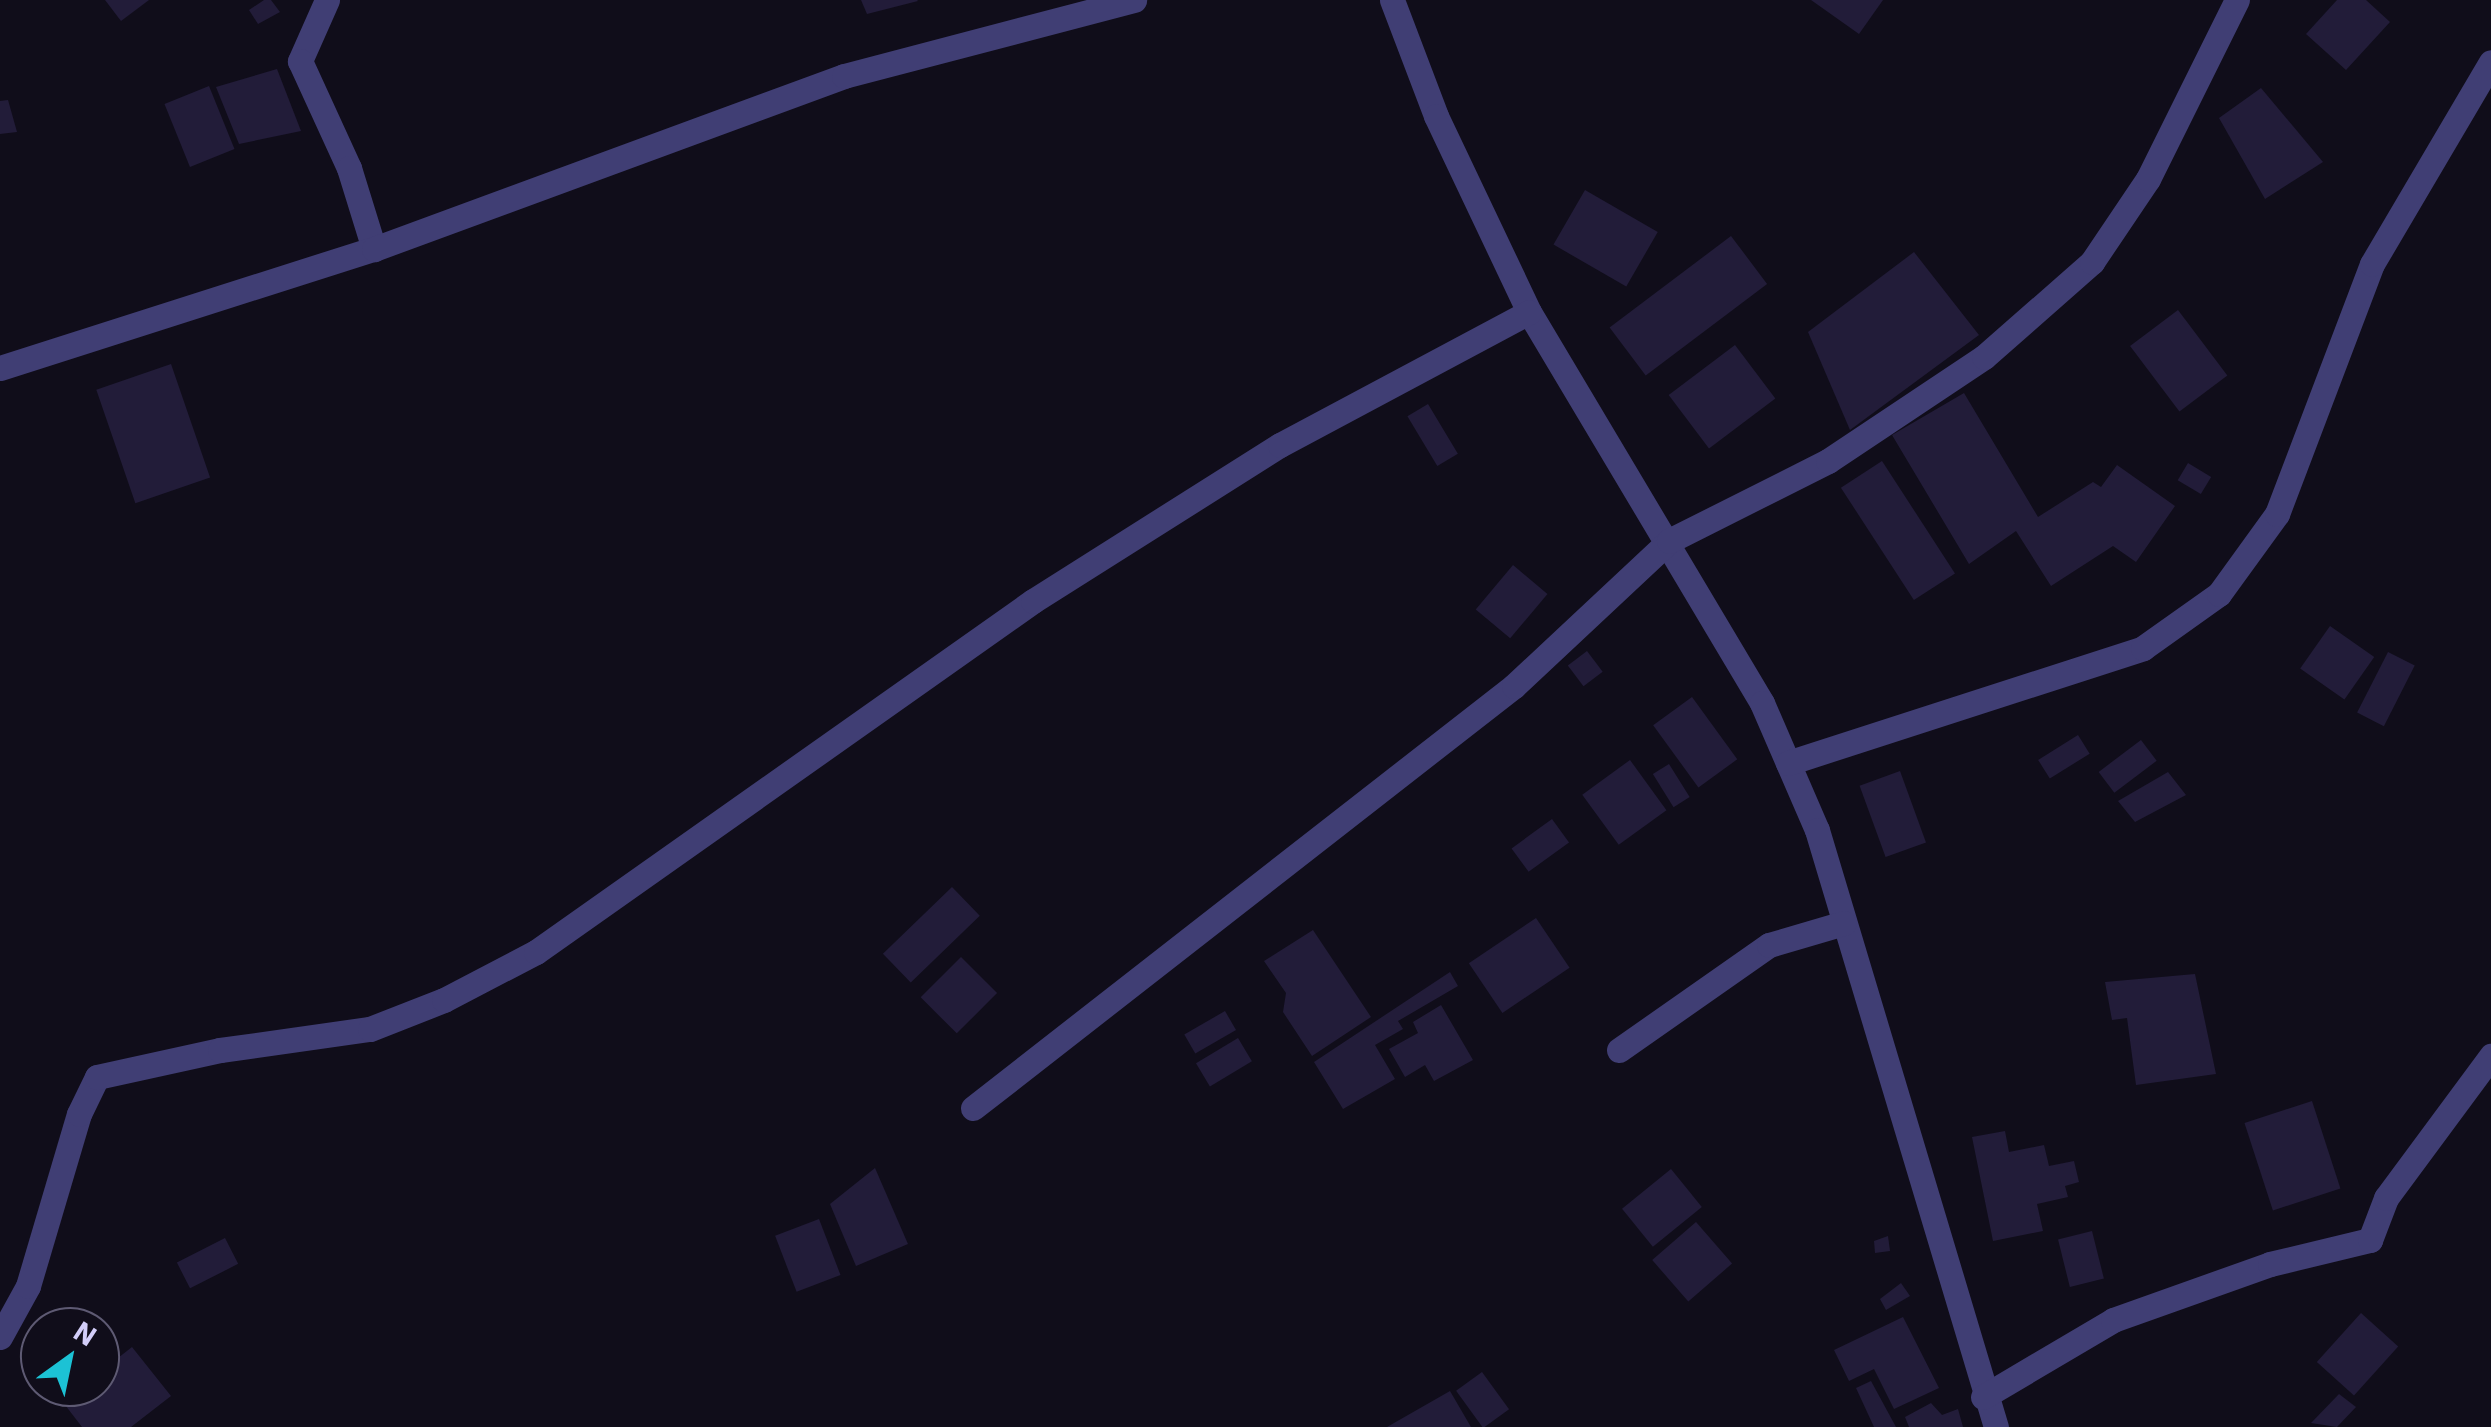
<!DOCTYPE html>
<html>
<head>
<meta charset="utf-8">
<style>
	body { margin:0 }
	#map { position:relative; width:2491px; height:1427px; overflow:hidden; background:#100d1a; font-family:"IBM Plex Sans",sans-serif }
	div>[style] { position:absolute }
	[style*='--x'] { left:calc(var(--x)*1px); top:calc(var(--y)*1px); width:calc(var(--w)*1px); rotate:calc(var(--a)*1deg) }
	.building>* { inset:0; background:#221c39; transform-origin:0 0 }
	.minor>* { height:25px; margin:-12.5px; padding:0 12.5px; transform-origin:12.5px; border-radius:12.5px; background:#403e74 }
	span { translate:-50% -50%; white-space:nowrap; text-align:center; line-height:1.15; -webkit-text-stroke:9px #100d1a; paint-order:stroke }
	.north { position:absolute; left:20px; top:1307px; width:100px; height:100px; box-sizing:border-box; background:#100d1a; border:2px solid #5e5a73; border-radius:50%; rotate:33deg; font-size:28px; font-weight:700; line-height:40px; text-align:center; color:#d2cdf8 }
	.north::after { content:''; display:block; margin:auto; width:35px; height:45px; background:#1cc2d5; clip-path:polygon(50% 0,100% 100%,50% 72%,0 100%) }
</style>
</head>
<body>
<div id="map">
	<div class="building">
		<i style="clip-path:polygon(105px 0,149px 0,121px 21px)"></i>
		<i style="clip-path:polygon(264px 0,271px 0,280px 12px,258px 24px,249px 10px)"></i>
		<i style="clip-path:polygon(861px 0,917px 0,918px 1px,867px 14px)"></i>
		<i style="clip-path:polygon(1811px 0,1883px 0,1859px 34px)"></i>
		<i style="clip-path:polygon(2337px 0,2366px 0,2390px 22px,2346px 70px,2306px 34px)"></i>
		<i style="clip-path:polygon(277px 69px,301px 131px,239px 144px,216px 87px)"></i>
		<i style="left:209px;top:86px;width:68px;height:48px;rotate:68deg"></i>
		<i style="clip-path:polygon(2261px 88px,2323px 162px,2265px 199px,2219px 118px)"></i>
		<i style="clip-path:polygon(8px 100px,17px 132px,0 134px,0 101px)"></i>
		<i style="left:1585px;top:190px;width:84px;height:63px;rotate:30deg"></i>
		<i style="left:1731px;top:236px;width:60px;height:152px;rotate:53deg"></i>
		<i style="clip-path:polygon(1914px 252px,1979px 335px,1850px 430px,1808px 332px)"></i>
		<i style="left:2178px;top:310px;width:82px;height:60px;rotate:53deg"></i>
		<i style="left:1735px;top:345px;width:67px;height:83px;rotate:53deg"></i>
		<i style="left:171px;top:364px;width:120px;height:79px;rotate:71deg"></i>
		<i style="clip-path:polygon(1964px 393px,2038px 517px,2093px 482px,2101px 487px,2117px 465px,2175px 506px,2136px 562px,2113px 546px,2051px 586px,2016px 531px,1969px 564px,1892px 435px)"></i>
		<i style="left:1428px;top:404px;width:58px;height:24px;rotate:59deg"></i>
		<i style="left:1882px;top:461px;width:134px;height:49px;rotate:57deg"></i>
		<i style="left:2188px;top:463px;width:27px;height:20px;rotate:31deg"></i>
		<i style="left:1513px;top:565px;width:45px;height:58px;rotate:40deg"></i>
		<i style="left:2330px;top:626px;width:54px;height:52px;rotate:35deg"></i>
		<i style="left:1587px;top:651px;width:26px;height:24px;rotate:53deg"></i>
		<i style="left:2388px;top:652px;width:30px;height:68px;rotate:27deg"></i>
		<i style="left:1692px;top:697px;width:77px;height:48px;rotate:54deg"></i>
		<i style="left:2078px;top:735px;width:22px;height:47px;rotate:58deg"></i>
		<i style="left:2141px;top:740px;width:26px;height:53px;rotate:53deg"></i>
		<i style="left:1630px;top:760px;width:62px;height:59px;rotate:54deg"></i>
		<i style="left:1669px;top:764px;width:39px;height:19px;rotate:58deg"></i>
		<i style="left:1900px;top:771px;width:76px;height:43px;rotate:70deg"></i>
		<i style="clip-path:polygon(2168px 772px,2186px 795px,2135px 822px,2118px 801px)"></i>
		<i style="left:1552px;top:819px;width:29px;height:50px;rotate:54deg"></i>
		<i style="left:952px;top:887px;width:40px;height:96px;rotate:46deg"></i>
		<i style="left:1536px;top:918px;width:60px;height:81px;rotate:56deg"></i>
		<i style="clip-path:polygon(1313px 930px,1371px 1017px,1312px 1056px,1283px 1012px,1286px 993px,1264px 961px)"></i>
		<i style="left:961px;top:957px;width:51px;height:57px;rotate:45deg"></i>
		<i style="clip-path:polygon(1450px 972px,1458px 986px,1398px 1021px,1403px 1029px,1375px 1045px,1395px 1079px,1343px 1109px,1314px 1062px)"></i>
		<i style="clip-path:polygon(2195px 974px,2216px 1074px,2136px 1085px,2127px 1018px,2112px 1020px,2105px 982px)"></i>
		<i style="clip-path:polygon(1441px 1005px,1473px 1060px,1434px 1081px,1425px 1065px,1405px 1077px,1389px 1049px,1418px 1033px,1413px 1022px)"></i>
		<i style="left:1225px;top:1011px;width:22px;height:47px;rotate:60deg"></i>
		<i style="left:1238px;top:1038px;width:27px;height:49px;rotate:59deg"></i>
		<i style="left:2312px;top:1101px;width:92px;height:71px;rotate:72deg"></i>
		<i style="clip-path:polygon(2005px 1131px,2009px 1152px,2044px 1145px,2049px 1166px,2074px 1161px,2079px 1182px,2065px 1186px,2068px 1197px,2037px 1204px,2043px 1231px,1993px 1241px,1972px 1137px)"></i>
		<i style="clip-path:polygon(875px 1168px,908px 1244px,856px 1266px,830px 1204px)"></i>
		<i style="left:1671px;top:1169px;width:49px;height:63px;rotate:51deg"></i>
		<i style="left:819px;top:1219px;width:60px;height:47px;rotate:69deg"></i>
		<i style="left:1696px;top:1222px;width:55px;height:58px;rotate:49deg"></i>
		<i style="left:2092px;top:1231px;width:49px;height:35px;rotate:76deg"></i>
		<i style="clip-path:polygon(1888px 1236px,1890px 1251px,1875px 1253px,1874px 1241px)"></i>
		<i style="left:225px;top:1238px;width:29px;height:54px;rotate:63deg"></i>
		<i style="clip-path:polygon(1901px 1283px,1910px 1296px,1886px 1310px,1880px 1299px)"></i>
		<i style="left:2361px;top:1313px;width:50px;height:66px;rotate:42deg"></i>
		<i style="clip-path:polygon(1903px 1317px,1939px 1388px,1894px 1409px,1874px 1369px,1849px 1381px,1834px 1350px)"></i>
		<i style="clip-path:polygon(132px 1347px,171px 1396px,131px 1427px,82px 1427px,62px 1401px,80px 1387px,100px 1387px,100px 1372px)"></i>
		<i style="left:1482px;top:1372px;width:46px;height:32px;rotate:54deg"></i>
		<i style="clip-path:polygon(1871px 1381px,1896px 1427px,1874px 1427px,1856px 1388px)"></i>
		<i style="clip-path:polygon(1450px 1391px,1471px 1427px,1387px 1427px)"></i>
		<i style="clip-path:polygon(2339px 1394px,2356px 1407px,2337px 1427px,2311px 1423px)"></i>
		<i style="clip-path:polygon(1931px 1403px,1942px 1415px,1958px 1409px,1963px 1427px,1909px 1427px,1905px 1417px)"></i>
	</div>
	<div class="minor">
		<i style="--x:327;--y:0;--w:67;--a:113.9"></i>
		<i style="--x:300;--y:61;--w:118;--a:65.4"></i>
		<i style="--x:349;--y:168;--w:85;--a:72.8"></i>
		<i style="--x:1392;--y:0;--w:124;--a:69.2"></i>
		<i style="--x:1436;--y:116;--w:217;--a:64.6"></i>
		<i style="--x:1529;--y:312;--w:455;--a:59.2"></i>
		<i style="--x:1762;--y:703;--w:138;--a:66.6"></i>
		<i style="--x:1817;--y:830;--w:623;--a:73.31"></i>
		<i style="--x:0;--y:368;--w:392;--a:-17.7"></i>
		<i style="--x:374;--y:249;--w:501;--a:-20.21"></i>
		<i style="--x:844;--y:76;--w:300;--a:-14.7"></i>
		<i style="--x:1788;--y:763;--w:373;--a:-17.9"></i>
		<i style="--x:2143;--y:648;--w:93;--a:-35.4"></i>
		<i style="--x:2219;--y:594;--w:99;--a:-54.1"></i>
		<i style="--x:2277;--y:514;--w:267;--a:-69.2"></i>
		<i style="--x:2372;--y:264;--w:234;--a:-59.5"></i>
		<i style="--x:1619;--y:1050;--w:183;--a:-35"></i>
		<i style="--x:1769;--y:945;--w:78;--a:-16.3"></i>
		<i style="--x:973;--y:1108;--w:686;--a:-37.96"></i>
		<i style="--x:1514;--y:686;--w:212;--a:-43.1"></i>
		<i style="--x:1669;--y:541;--w:178;--a:-26.7"></i>
		<i style="--x:1828;--y:461;--w:187;--a:-33.7"></i>
		<i style="--x:1984;--y:357;--w:144;--a:-41.3"></i>
		<i style="--x:2092;--y:262;--w:100;--a:-56"></i>
		<i style="--x:2148;--y:179;--w:200;--a:-63.6"></i>
		<i style="--x:0;--y:1337;--w:58;--a:-61.2"></i>
		<i style="--x:28;--y:1286;--w:179;--a:-73.5"></i>
		<i style="--x:79;--y:1114;--w:41;--a:-64.1"></i>
		<i style="--x:97;--y:1077;--w:126;--a:-12.4"></i>
		<i style="--x:220;--y:1050;--w:151;--a:-8"></i>
		<i style="--x:370;--y:1029;--w:79;--a:-21.4"></i>
		<i style="--x:444;--y:1000;--w:104;--a:-27.6"></i>
		<i style="--x:536;--y:952;--w:608;--a:-35.23"></i>
		<i style="--x:1033;--y:601;--w:292;--a:-32.3"></i>
		<i style="--x:1280;--y:445;--w:282;--a:-28.1"></i>
		<i style="--x:1983;--y:1397;--w:151;--a:-30.6"></i>
		<i style="--x:2113;--y:1320;--w:167;--a:-19.6"></i>
		<i style="--x:2270;--y:1264;--w:103;--a:-13.5"></i>
		<i style="--x:2370;--y:1240;--w:45;--a:-69.1"></i>
		<i style="--x:2386;--y:1198;--w:177;--a:-53.5"></i>
	</div>
	<div class="north">N</div>
</div>
</body>
</html>
